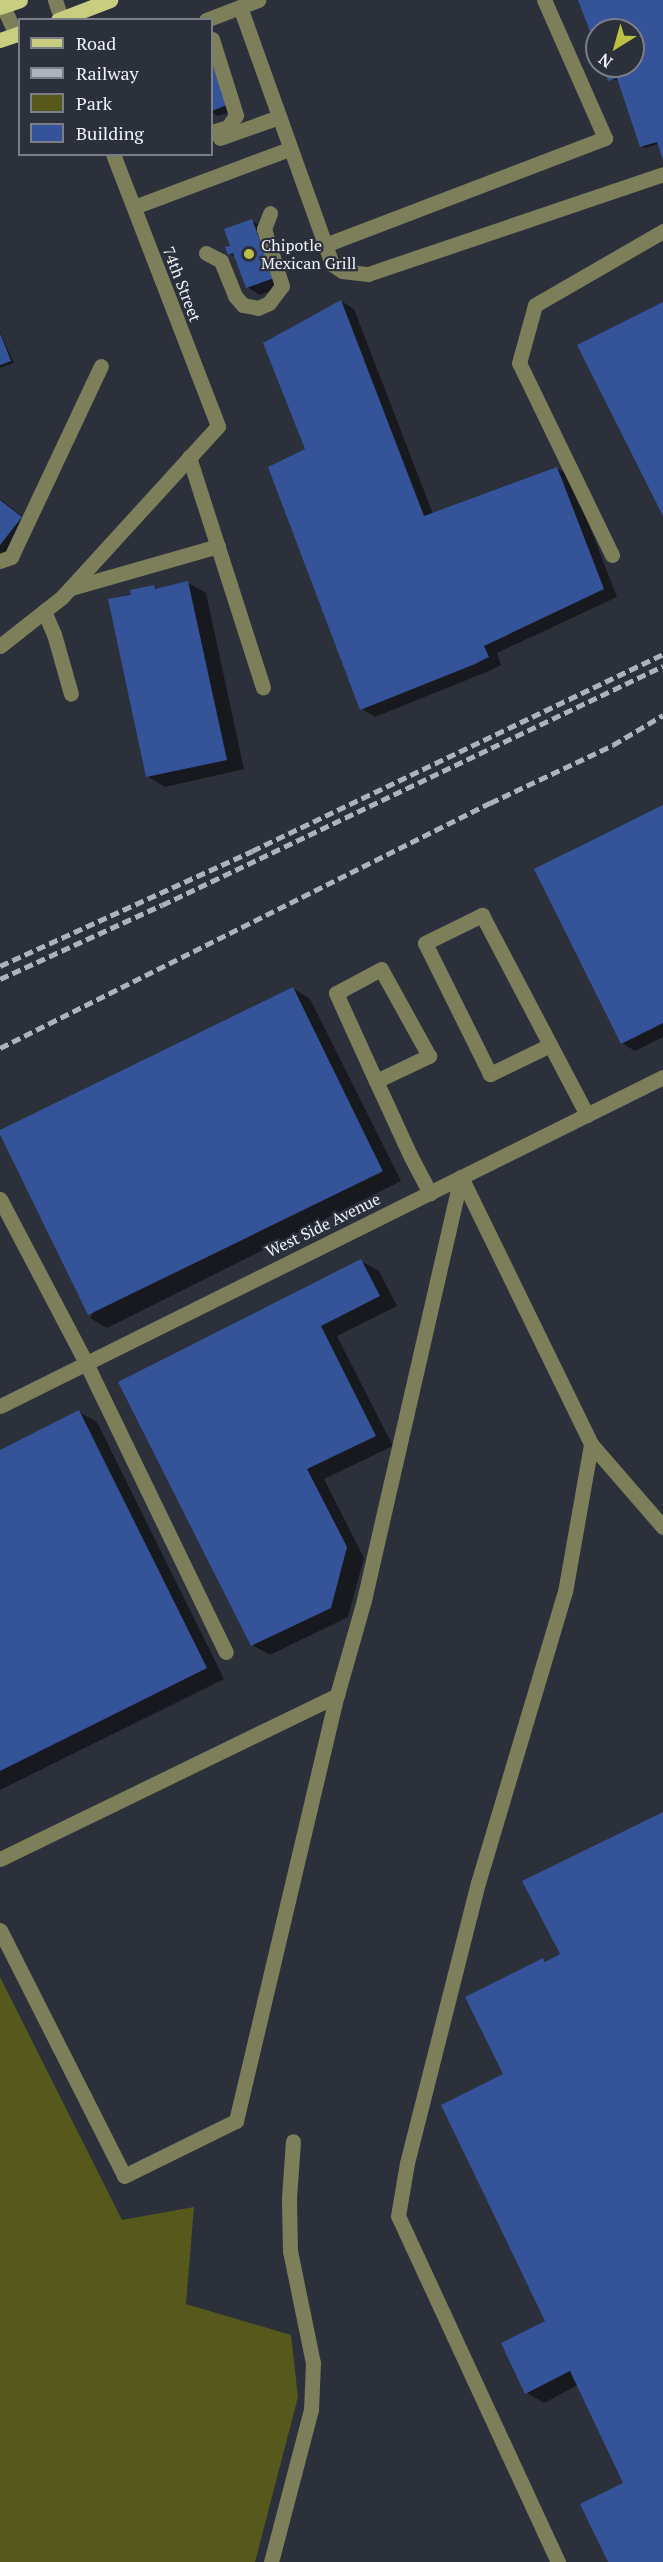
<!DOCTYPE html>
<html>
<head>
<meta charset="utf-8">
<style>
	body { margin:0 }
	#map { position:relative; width:663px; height:2562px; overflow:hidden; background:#2b303b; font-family:"PT Serif",serif }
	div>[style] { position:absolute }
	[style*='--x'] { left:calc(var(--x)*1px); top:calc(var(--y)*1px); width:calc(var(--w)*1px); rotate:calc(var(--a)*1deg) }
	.green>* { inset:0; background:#56591b }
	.shadow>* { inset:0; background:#0007 }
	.building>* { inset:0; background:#355398; transform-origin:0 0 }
	.minor>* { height:15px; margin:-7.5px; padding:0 7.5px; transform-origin:7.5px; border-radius:7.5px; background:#7c7f5a }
	.major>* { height:15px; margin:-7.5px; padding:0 7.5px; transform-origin:7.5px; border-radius:7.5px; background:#c8cd7f }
	.rail>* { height:4.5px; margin-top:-2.25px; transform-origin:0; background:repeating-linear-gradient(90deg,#aeb2bb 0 9px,transparent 0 13.5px) }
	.dots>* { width:16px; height:16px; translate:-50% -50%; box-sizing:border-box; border:3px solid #2b303b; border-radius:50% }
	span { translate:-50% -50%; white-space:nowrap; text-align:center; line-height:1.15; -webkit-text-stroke:4.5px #2b303b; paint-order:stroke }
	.poi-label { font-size:16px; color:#f0f4fb }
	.left { translate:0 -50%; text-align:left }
	.street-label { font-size:16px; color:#f0f4fb }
	.legend { position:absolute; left:18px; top:18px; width:195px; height:138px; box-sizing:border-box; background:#2b303b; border:2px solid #7a7e88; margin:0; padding:8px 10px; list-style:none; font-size:18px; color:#f0f4fb }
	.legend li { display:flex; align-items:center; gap:12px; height:30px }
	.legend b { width:30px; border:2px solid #7a7e88 }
	.north { position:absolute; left:585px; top:18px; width:60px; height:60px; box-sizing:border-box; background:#2b303b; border:2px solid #7a7e88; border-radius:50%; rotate:217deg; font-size:16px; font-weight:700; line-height:24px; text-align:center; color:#f0f4fb }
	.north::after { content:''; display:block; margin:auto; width:21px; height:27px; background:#bbc044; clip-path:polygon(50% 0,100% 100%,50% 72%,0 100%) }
</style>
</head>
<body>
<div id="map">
	<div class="green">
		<i style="clip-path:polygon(0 1977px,122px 2220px,194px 2207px,186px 2304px,291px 2335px,298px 2397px,255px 2562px,0 2562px)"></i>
	</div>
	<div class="shadow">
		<i style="clip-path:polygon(580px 0,663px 0,663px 157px,659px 144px,645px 148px,641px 146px,619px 80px,609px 80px,604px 66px,633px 66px,633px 30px,597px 30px,597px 46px)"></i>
		<i style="clip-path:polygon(212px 56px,235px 110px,218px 116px,212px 112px)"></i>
		<i style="clip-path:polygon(252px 221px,266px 228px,287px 285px,260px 295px,247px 287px,236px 257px,229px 254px,232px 247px)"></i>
		<i style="clip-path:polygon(341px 301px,354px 309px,433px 514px,557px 468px,570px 476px,617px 597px,497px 653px,501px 665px,489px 671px,375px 717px,362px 709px,307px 450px)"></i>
		<i style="clip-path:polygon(0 332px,14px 363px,0 368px)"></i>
		<i style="clip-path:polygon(0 499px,34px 525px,10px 557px,0 561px)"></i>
		<i style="clip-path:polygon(188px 583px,206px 593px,244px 769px,165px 787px,147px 776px,132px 596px,154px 587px,159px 590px)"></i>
		<i style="clip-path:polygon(663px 807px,663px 1037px,635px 1051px,622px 1043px)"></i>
		<i style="clip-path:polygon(293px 988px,310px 999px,401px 1181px,107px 1328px,90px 1318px)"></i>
		<i style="clip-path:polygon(361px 1261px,379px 1271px,397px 1306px,337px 1336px,393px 1446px,324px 1479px,364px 1558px,348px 1617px,270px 1655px,252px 1645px,120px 1382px)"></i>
		<i style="clip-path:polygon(79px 1412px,97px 1422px,224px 1679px,0 1790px,0 1451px)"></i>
		<i style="clip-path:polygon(663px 1814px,663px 2562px,610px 2562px,625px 2484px,578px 2385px,544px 2403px,527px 2393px,547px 2322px,506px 2075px,543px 1959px,548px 1962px,562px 1955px)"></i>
	</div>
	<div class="building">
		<i style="clip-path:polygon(578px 0,663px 0,663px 160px,657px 142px,640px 147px,617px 78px,608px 81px,603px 66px,633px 66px,633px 30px,597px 30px,597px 50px)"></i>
		<i style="clip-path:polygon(212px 63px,227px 105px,212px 111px)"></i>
		<i style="clip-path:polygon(252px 219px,274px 278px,246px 288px,233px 253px,228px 255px,225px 247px,230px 246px,224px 229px)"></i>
		<i style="clip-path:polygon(341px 300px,424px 516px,557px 467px,604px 589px,484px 646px,489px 657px,475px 664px,360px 710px,268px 467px,305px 449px,263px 343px)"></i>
		<i style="clip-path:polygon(663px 302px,663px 516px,577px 345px)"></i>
		<i style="clip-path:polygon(0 333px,11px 361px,0 365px)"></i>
		<i style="clip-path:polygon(0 500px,22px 517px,0 545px)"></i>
		<i style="clip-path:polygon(188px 581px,227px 760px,146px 777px,108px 599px,131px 595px,130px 590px,154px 585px,155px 589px)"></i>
		<i style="clip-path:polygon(663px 805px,663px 1023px,621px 1044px,534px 869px)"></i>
		<i style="left:293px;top:987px;width:205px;height:328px;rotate:64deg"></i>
		<i style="clip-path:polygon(361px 1259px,380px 1296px,321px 1326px,376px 1436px,307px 1469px,347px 1547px,331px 1608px,251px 1646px,118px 1382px)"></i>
		<i style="clip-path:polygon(79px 1410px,207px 1668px,0 1771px,0 1450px)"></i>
		<i style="clip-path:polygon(663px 1812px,663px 2562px,608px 2562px,580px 2504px,623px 2483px,570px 2371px,525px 2394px,501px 2343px,545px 2321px,441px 2105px,503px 2074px,465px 1997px,543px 1958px,545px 1962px,560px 1954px,522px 1881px)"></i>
	</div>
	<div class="minor">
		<i style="--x:0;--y:0;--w:38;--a:65"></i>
		<i style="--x:55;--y:0;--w:21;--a:71"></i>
		<i style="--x:240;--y:7;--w:273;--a:70.3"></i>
		<i style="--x:332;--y:264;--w:12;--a:35"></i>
		<i style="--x:342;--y:271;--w:26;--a:7"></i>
		<i style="--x:368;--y:274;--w:311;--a:-18.7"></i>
		<i style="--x:206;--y:20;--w:56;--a:-21"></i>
		<i style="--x:212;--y:39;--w:80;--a:72.5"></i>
		<i style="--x:236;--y:115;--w:14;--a:124"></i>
		<i style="--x:228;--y:127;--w:17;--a:163"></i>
		<i style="--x:220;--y:138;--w:63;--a:-19.6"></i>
		<i style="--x:134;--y:207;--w:165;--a:-20.5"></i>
		<i style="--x:325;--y:245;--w:300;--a:-20.9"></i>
		<i style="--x:605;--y:138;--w:151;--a:-113.8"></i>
		<i style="--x:206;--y:253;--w:17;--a:28"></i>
		<i style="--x:221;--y:261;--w:38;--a:68"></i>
		<i style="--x:235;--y:296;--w:12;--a:48"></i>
		<i style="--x:243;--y:305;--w:15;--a:11"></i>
		<i style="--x:258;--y:308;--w:12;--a:-24"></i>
		<i style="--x:269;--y:303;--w:21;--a:-53"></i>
		<i style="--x:282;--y:286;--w:60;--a:-107.5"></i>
		<i style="--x:264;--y:229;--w:17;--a:-69"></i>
		<i style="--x:189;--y:457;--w:242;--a:72.2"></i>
		<i style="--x:612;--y:555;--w:213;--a:-115.8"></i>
		<i style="--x:519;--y:363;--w:60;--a:-74.6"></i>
		<i style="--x:535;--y:305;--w:148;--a:-30"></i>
		<i style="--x:0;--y:561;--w:12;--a:-20"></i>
		<i style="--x:11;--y:557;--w:211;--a:-64.8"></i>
		<i style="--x:71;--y:588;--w:153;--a:-15.9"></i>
		<i style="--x:44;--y:611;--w:25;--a:67"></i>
		<i style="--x:54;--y:634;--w:62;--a:74.2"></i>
		<i style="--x:0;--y:646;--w:79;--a:-38.3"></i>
		<i style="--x:62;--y:597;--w:231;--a:-47.6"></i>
		<i style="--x:218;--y:426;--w:292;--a:-111.1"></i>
		<i style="--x:550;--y:1045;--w:67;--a:154.2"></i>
		<i style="--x:490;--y:1074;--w:146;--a:-116.4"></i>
		<i style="--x:425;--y:943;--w:64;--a:-26.2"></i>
		<i style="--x:482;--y:915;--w:226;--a:62.3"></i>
		<i style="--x:376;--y:1081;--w:59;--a:-25.3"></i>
		<i style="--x:429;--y:1056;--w:99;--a:-118.9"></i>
		<i style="--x:381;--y:969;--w:51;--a:151.9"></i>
		<i style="--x:336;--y:993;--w:97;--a:65.6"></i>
		<i style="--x:376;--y:1081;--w:84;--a:65.3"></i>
		<i style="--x:411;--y:1157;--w:41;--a:62.2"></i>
		<i style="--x:461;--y:1177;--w:297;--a:64"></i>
		<i style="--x:591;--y:1444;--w:110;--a:49.1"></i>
		<i style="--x:0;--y:1199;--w:185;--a:62.3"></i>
		<i style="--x:86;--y:1363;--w:321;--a:64.2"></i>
		<i style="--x:0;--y:1406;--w:740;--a:-26.39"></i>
		<i style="--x:0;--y:1859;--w:375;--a:-25.9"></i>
		<i style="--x:0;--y:1930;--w:275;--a:63.2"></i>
		<i style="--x:124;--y:2176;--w:125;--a:-26.2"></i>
		<i style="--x:236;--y:2121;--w:438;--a:-76.7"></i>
		<i style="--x:337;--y:1695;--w:99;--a:-74.1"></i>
		<i style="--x:364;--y:1600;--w:434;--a:-77.1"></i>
		<i style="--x:271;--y:2562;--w:157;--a:-75.3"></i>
		<i style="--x:311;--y:2410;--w:47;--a:-87.6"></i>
		<i style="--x:313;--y:2363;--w:114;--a:-101.6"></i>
		<i style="--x:290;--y:2251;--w:53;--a:-91.1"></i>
		<i style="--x:289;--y:2198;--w:57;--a:-86"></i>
		<i style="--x:558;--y:2562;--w:381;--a:-114.8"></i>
		<i style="--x:398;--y:2216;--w:54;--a:-80.4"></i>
		<i style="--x:407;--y:2163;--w:289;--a:-75.8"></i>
		<i style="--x:478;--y:1883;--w:304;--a:-73.4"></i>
		<i style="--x:565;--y:1592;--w:150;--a:-80"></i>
	</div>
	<div class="major">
		<i style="--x:0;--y:7;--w:21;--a:-19"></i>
		<i style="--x:58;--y:20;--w:56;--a:-21"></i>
		<i style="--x:0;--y:40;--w:21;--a:-19"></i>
	</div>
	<div class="rail">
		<i style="--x:0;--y:966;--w:277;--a:-24.5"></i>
		<i style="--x:252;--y:851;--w:456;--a:-25.6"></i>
		<i style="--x:0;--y:979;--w:178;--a:-24.6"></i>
		<i style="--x:162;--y:905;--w:555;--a:-25.5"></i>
		<i style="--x:0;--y:1048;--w:548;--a:-26.57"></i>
		<i style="--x:490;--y:803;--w:136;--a:-25.2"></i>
		<i style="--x:613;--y:745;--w:58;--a:-31"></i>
	</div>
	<div class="dots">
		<i style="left:249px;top:254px;background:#bbc044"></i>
	</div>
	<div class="poi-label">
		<span class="left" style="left:261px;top:254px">Chipotle<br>Mexican Grill</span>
	</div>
	<div class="street-label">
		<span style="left:182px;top:284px;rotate:69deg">74th Street</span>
		<span style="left:323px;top:1225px;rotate:-26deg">West Side Avenue</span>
	</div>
	<ul class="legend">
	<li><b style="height:8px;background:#c8cd7f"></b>Road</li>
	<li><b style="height:8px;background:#aeb2bb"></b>Railway</li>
	<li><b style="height:16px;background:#56591b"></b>Park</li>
	<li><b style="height:16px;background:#355398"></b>Building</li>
	</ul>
	<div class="north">N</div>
</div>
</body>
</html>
